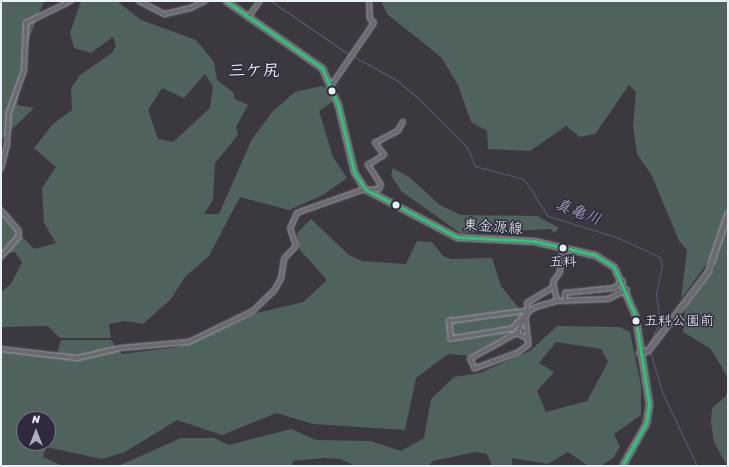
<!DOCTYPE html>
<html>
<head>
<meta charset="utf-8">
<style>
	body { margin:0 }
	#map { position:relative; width:729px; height:467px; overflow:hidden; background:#3c3840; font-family:Sriracha,"Klee One",sans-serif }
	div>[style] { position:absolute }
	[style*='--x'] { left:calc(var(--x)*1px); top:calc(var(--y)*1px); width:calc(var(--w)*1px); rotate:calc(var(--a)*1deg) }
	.green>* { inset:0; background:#50625e }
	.stream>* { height:1px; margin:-0.5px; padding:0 0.5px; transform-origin:0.5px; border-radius:0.5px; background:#525f78 }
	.roads { filter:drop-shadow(0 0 1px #9d9da2) drop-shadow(0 0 1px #9d9da2) }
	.street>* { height:3.5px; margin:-1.75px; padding:0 1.75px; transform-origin:1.75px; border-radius:1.75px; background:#6a6b72 }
	.secondary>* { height:5px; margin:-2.5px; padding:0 2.5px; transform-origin:2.5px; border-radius:2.5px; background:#6a6b72 }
	.bus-1>* { height:3px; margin:-1.5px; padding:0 1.5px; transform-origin:1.5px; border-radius:1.5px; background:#2dc577 }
	.dots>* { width:11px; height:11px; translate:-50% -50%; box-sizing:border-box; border:2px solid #2f2a3d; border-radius:50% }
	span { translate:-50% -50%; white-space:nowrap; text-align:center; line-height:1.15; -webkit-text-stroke:3px #2f2a3d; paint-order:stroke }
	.bus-label { font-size:14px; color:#e8f1f8 }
	.left { translate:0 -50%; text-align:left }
	.street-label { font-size:15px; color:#e8f1f8 }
	.water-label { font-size:16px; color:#adb8c7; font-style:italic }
	.quarter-label { font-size:17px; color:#e8f1f8; font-weight:700 }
	.frame { position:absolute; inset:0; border:2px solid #e8f1f8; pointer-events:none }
	.north { position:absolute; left:16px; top:411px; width:40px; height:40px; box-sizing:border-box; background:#2f2a3d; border:1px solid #797a88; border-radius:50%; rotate:0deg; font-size:11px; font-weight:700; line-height:16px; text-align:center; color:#e8f1f8 }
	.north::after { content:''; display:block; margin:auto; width:14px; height:18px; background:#acb0b8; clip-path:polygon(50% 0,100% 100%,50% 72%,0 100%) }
</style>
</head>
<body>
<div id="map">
	<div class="green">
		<i style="clip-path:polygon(1px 1px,44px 1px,30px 36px,17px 105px,34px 108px,1px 140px)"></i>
		<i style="clip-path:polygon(evenodd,81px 1px,117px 1px,141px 20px,196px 40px,214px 62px,217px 80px,233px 92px,235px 99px,248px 105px,236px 127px,238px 135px,215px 163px,213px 200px,204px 214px,219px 214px,252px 139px,273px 111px,295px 92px,322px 86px,331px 90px,332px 102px,319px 111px,333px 157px,347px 178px,323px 195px,289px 210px,240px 197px,209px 256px,185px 277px,171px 299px,143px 324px,125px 321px,109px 324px,111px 338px,60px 338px,48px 326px,1px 327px,1px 292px,11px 284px,22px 262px,15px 252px,1px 255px,1px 215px,34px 249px,56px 243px,44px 223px,42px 188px,56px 167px,34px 148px,53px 124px,72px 110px,71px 89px,80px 75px,112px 53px,116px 46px,113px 37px,91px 53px,74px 48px,70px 33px,81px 1px,205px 74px,213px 87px,210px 108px,173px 142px,158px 139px,148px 110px,162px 88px,184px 98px,205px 74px)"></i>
		<i style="clip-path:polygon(381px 1px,728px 1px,728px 378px,711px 349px,683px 332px,685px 308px,715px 268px,713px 255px,681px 299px,687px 250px,679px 241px,652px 176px,637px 154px,633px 126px,636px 92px,629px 85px,595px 134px,580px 137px,566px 126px,530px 151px,488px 149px,487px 131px,471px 122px,458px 85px,441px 57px,387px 14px)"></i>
		<i style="clip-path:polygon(393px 168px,409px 177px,440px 205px,461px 215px,537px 216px,559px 228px,554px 233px,551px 229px,460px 233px,401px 191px,391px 175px)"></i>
		<i style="clip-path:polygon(evenodd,311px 219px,349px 255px,362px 261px,406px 264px,417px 241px,432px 242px,443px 256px,451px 259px,492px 258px,501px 286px,522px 312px,518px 329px,470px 356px,448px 354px,416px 378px,405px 430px,313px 424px,276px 413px,222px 435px,177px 420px,125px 452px,102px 459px,46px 447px,43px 457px,63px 466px,1px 466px,1px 351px,57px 353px,61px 340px,111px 340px,122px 354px,179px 347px,257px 313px,303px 302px,327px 280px,300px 250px,297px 233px,311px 219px,24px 419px,48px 419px,48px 443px,24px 443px,24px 419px)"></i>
		<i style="clip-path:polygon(evenodd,557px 326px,619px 327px,630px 332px,641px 386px,641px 415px,614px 434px,620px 447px,613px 458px,601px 466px,588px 466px,568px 452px,548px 464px,512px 458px,512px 466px,492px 466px,487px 454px,476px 452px,433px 461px,428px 466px,355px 466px,341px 459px,324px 458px,293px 461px,292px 466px,118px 466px,181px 438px,214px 438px,229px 445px,291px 429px,316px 440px,370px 441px,401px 451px,424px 438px,431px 399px,454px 377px,480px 373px,530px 351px,557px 326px,556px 342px,601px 349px,608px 362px,587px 401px,546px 412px,537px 391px,554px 372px,539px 363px,556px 342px)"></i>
		<i style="clip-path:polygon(728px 386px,728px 466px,727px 466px,714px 442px,711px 423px,712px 408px,726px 396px)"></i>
	</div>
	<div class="stream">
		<i style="--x:271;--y:1;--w:96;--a:34.4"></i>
		<i style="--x:353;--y:56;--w:51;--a:29.1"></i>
		<i style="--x:398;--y:81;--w:33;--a:41"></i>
		<i style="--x:423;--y:103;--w:62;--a:45"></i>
		<i style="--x:467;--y:147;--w:21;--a:67"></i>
		<i style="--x:475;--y:166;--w:51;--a:14.9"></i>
		<i style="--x:524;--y:179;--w:44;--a:57"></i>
		<i style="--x:548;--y:216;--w:71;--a:17.2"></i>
		<i style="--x:616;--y:237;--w:48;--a:24.4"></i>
		<i style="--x:660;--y:257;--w:9;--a:77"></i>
		<i style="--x:662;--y:266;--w:30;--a:102"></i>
		<i style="--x:656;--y:295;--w:26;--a:81"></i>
		<i style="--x:660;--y:321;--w:29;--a:115"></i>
		<i style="--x:650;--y:352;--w:44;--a:72.8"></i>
		<i style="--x:663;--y:394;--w:80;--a:64.7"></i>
	</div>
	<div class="roads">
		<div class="street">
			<i style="--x:139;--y:1;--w:29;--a:27"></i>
			<i style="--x:165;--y:14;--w:27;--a:-13"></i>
			<i style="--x:191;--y:8;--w:16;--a:-27"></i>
			<i style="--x:248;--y:18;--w:21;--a:-55"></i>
			<i style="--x:331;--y:86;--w:76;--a:-55.7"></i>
			<i style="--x:374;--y:23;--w:6;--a:-135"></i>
			<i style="--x:370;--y:19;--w:18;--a:-93"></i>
			<i style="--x:1;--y:169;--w:25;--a:-76"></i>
			<i style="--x:7;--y:145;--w:33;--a:-87"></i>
			<i style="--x:9;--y:112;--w:44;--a:-69.9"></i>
			<i style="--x:24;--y:71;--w:48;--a:-87.6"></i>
			<i style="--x:26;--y:23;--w:50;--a:-26.1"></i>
			<i style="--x:368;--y:190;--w:11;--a:-5"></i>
			<i style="--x:379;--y:189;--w:4;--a:-63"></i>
			<i style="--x:381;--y:185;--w:24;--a:-123"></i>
			<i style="--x:368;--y:165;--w:19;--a:-32"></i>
			<i style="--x:384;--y:155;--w:15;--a:-127"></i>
			<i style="--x:375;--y:143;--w:26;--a:-28"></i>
			<i style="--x:398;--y:131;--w:10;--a:-61"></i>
			<i style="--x:1;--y:210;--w:28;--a:49"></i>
			<i style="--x:19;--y:231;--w:6;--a:90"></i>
			<i style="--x:19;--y:237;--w:28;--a:131"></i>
			<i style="--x:565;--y:300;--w:7;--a:-90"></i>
			<i style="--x:565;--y:293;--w:49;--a:-5.8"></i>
			<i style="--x:614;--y:288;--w:11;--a:-38"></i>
			<i style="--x:557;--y:301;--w:19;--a:-102"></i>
			<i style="--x:553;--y:282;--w:12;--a:-55"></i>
			<i style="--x:560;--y:272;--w:15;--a:-86"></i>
			<i style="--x:561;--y:257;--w:11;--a:-45"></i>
			<i style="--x:524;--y:311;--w:4;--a:14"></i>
			<i style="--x:528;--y:312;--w:23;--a:131"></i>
			<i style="--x:513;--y:329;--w:63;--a:170.8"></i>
			<i style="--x:451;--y:339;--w:18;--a:-96"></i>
			<i style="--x:449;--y:321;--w:76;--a:-7.6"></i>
			<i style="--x:528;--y:312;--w:9;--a:-96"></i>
			<i style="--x:527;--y:303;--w:31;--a:-31"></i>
			<i style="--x:526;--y:318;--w:27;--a:84"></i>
			<i style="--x:529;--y:345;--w:14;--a:144"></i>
			<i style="--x:518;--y:353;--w:46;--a:159.6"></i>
			<i style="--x:475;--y:369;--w:11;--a:-117"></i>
			<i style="--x:470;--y:359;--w:54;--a:-29"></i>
			<i style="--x:517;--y:333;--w:24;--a:-62"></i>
			<i style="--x:528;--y:312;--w:9;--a:-32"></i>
			<i style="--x:536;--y:307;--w:22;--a:-16"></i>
			<i style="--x:557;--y:301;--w:51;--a:-2.2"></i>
			<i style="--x:608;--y:299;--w:21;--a:-25"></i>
			<i style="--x:517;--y:333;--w:13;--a:29"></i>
			<i style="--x:1;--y:349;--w:78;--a:6.7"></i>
			<i style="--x:78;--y:358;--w:44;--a:-13.1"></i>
			<i style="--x:121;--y:348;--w:68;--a:-5"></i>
			<i style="--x:189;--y:342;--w:71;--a:-25.8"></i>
			<i style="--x:253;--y:311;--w:29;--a:-44"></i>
			<i style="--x:274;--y:291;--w:14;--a:-60"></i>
			<i style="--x:281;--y:279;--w:20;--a:-81"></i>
			<i style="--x:284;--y:259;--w:18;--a:-47"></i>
			<i style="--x:296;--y:246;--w:18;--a:-109"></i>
			<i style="--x:290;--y:229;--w:17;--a:-66"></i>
			<i style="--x:297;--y:213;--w:72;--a:-19.4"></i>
		</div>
		<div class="secondary">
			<i style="--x:226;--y:1;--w:117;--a:34.9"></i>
			<i style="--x:322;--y:68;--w:40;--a:66.6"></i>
			<i style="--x:338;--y:105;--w:69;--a:76.6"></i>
			<i style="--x:354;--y:172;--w:20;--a:57"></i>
			<i style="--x:365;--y:189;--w:104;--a:27.6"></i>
			<i style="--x:457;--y:237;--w:77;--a:3"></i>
			<i style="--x:534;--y:241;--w:63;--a:12.9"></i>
			<i style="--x:595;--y:255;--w:22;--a:32"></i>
			<i style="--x:614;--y:267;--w:52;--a:66.4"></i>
			<i style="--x:635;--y:315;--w:90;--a:81.1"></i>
			<i style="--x:649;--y:404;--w:19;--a:99"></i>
			<i style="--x:646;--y:423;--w:49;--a:119.2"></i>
			<i style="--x:639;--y:353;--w:9;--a:-18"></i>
			<i style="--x:648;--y:350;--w:99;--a:-52.8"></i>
			<i style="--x:708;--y:271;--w:62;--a:-71.3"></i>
		</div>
	</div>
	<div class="bus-1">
		<i style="--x:226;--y:1;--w:117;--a:34.9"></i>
		<i style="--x:322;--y:68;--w:40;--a:66.6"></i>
		<i style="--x:338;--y:105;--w:69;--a:76.6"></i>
		<i style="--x:354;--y:172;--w:20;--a:57"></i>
		<i style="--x:365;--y:189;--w:104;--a:27.6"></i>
		<i style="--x:457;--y:237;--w:77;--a:3"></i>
		<i style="--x:534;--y:241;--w:63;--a:12.9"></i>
		<i style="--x:595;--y:255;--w:22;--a:32"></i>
		<i style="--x:614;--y:267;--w:52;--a:66.4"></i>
		<i style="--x:635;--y:315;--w:90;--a:81.1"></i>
		<i style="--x:649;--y:404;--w:19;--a:99"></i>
		<i style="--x:646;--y:423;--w:49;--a:119.2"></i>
	</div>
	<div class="dots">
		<i style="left:332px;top:91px;background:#e8f1f8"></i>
		<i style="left:396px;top:205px;background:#e8f1f8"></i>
		<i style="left:563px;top:248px;background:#e8f1f8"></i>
		<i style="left:636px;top:321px;background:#e8f1f8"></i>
	</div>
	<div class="bus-label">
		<span style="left:563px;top:262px">五料</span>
		<span class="left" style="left:644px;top:321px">五料公園前</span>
	</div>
	<div class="street-label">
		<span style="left:493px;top:227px;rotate:4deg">東金源線</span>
	</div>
	<div class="water-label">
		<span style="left:578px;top:212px;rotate:21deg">真亀川</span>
	</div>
	<div class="quarter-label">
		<span style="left:254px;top:71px">三ケ尻</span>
	</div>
	<div class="frame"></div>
	<div class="north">N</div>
</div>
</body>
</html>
